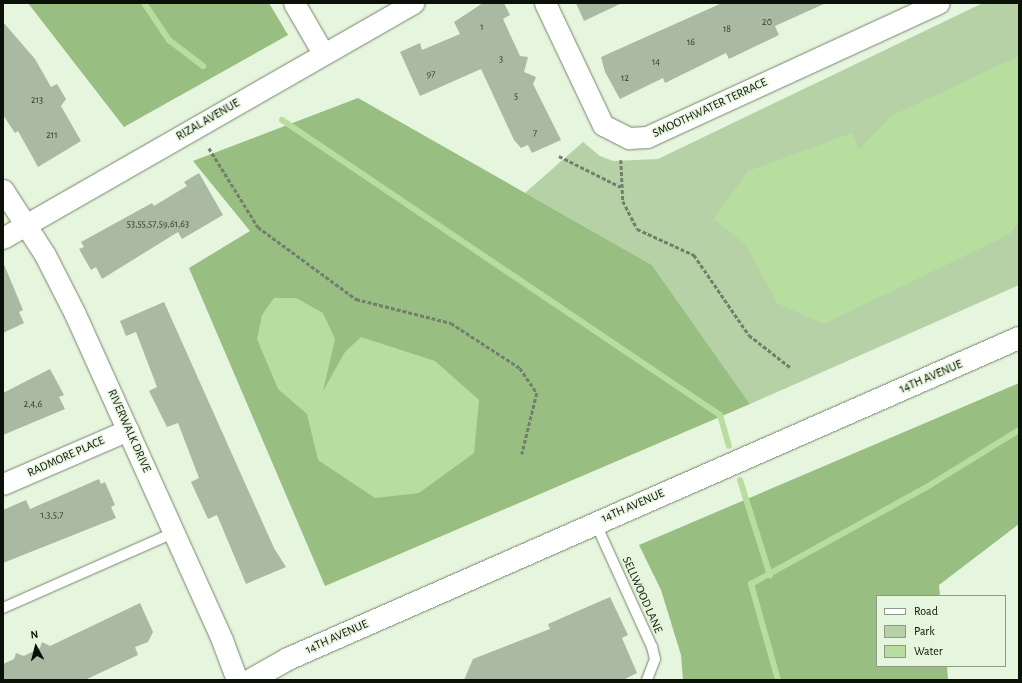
<!DOCTYPE html>
<html>
<head>
<meta charset="utf-8">
<style>
	body { margin:0 }
	#map { position:relative; width:1022px; height:683px; overflow:hidden; background:#e6f5dd; font-family:"Alegreya Sans",sans-serif }
	div>[style] { position:absolute }
	[style*='--x'] { left:calc(var(--x)*1px); top:calc(var(--y)*1px); width:calc(var(--w)*1px); rotate:calc(var(--a)*1deg) }
	.green>* { inset:0; background:#b6d1a5 }
	.forest>* { inset:0; background:#99be81 }
	.water>* { inset:0; background:#b7de9f }
	.stream>* { height:6px; margin:-3px; padding:0 3px; transform-origin:3px; border-radius:3px; background:#b7de9f }
	.building>* { inset:0; background:#aab9a2 }
	.path>* { height:2.5px; margin-top:-1.25px; transform-origin:0; background:repeating-linear-gradient(90deg,#747e6e 0 4px,transparent 0 6px) }
	.roads { filter:drop-shadow(0 0 1px #76846e) drop-shadow(0 0 1px #76846e) }
	.lane>* { height:10px; margin:-5px; padding:0 5px; transform-origin:5px; border-radius:5px; background:#fff }
	.street>* { height:21px; margin:-10.5px; padding:0 10.5px; transform-origin:10.5px; border-radius:10.5px; background:#fff }
	.secondary>* { height:22px; margin:-11px; padding:0 11px; transform-origin:11px; border-radius:11px; background:#fff }
	span { translate:-50% -50%; white-space:nowrap; text-align:center; line-height:1.15; -webkit-text-stroke:3px #e6f5dd; paint-order:stroke }
	.number-label { font-size:10px; color:#333a2e }
	.number-label span { -webkit-text-stroke-width:0 }
	.street-label { font-size:12px; color:#0b1008 }
	.frame { position:absolute; inset:0; border:4px solid #0b1008; pointer-events:none }
	.legend { position:absolute; left:876px; top:595px; width:130px; height:72px; box-sizing:border-box; background:#e6f5dd; border:1px solid #8e9988; margin:0; padding:5px 7px; list-style:none; font-size:12px; color:#0b1008 }
	.legend li { display:flex; align-items:center; gap:8px; height:20px }
	.legend b { width:20px; border:1px solid #8e9988 }
	.north { position:absolute; left:16px; top:627px; width:40px; height:40px; -webkit-text-stroke:3px #e6f5dd; paint-order:stroke; rotate:353deg; font-size:11px; font-weight:700; line-height:16px; text-align:center; color:#0b1008 }
	.north::after { content:''; display:block; margin:auto; width:14px; height:18px; background:#0b1008; clip-path:polygon(50% 0,100% 100%,50% 72%,0 100%) }
</style>
</head>
<body>
<div id="map">
	<div class="green">
		<i style="clip-path:polygon(983px 3px,1019px 3px,1019px 285px,750px 404px,652px 265px,525px 193px,583px 142px,600px 156px,613px 161px,658px 159px)"></i>
	</div>
	<div class="forest">
		<i style="clip-path:polygon(28px 3px,269px 3px,288px 35px,124px 127px)"></i>
		<i style="clip-path:polygon(358px 98px,652px 265px,750px 404px,325px 586px,189px 268px,250px 231px,193px 161px)"></i>
		<i style="clip-path:polygon(1019px 383px,1019px 524px,939px 585px,940px 596px,877px 596px,877px 666px,947px 666px,948px 680px,683px 680px,681px 655px,661px 590px,639px 545px)"></i>
	</div>
	<div class="water">
		<i style="clip-path:polygon(1019px 56px,1019px 220px,1010px 234px,824px 324px,777px 303px,747px 246px,714px 219px,748px 171px,852px 133px,859px 150px,891px 116px)"></i>
		<i style="clip-path:polygon(274px 298px,296px 298px,323px 313px,335px 339px,323px 391px,345px 352px,361px 337px,435px 361px,479px 400px,474px 453px,419px 493px,375px 498px,318px 460px,307px 414px,278px 389px,257px 339px,262px 315px)"></i>
	</div>
	<div class="stream">
		<i style="--x:144;--y:3;--w:45;--a:56"></i>
		<i style="--x:169;--y:40;--w:43;--a:37.4"></i>
		<i style="--x:282;--y:120;--w:528;--a:33.96"></i>
		<i style="--x:720;--y:415;--w:32;--a:74"></i>
		<i style="--x:740;--y:480;--w:100;--a:72.5"></i>
		<i style="--x:778;--y:680;--w:100;--a:-105.7"></i>
		<i style="--x:751;--y:584;--w:205;--a:-28.9"></i>
		<i style="--x:930;--y:485;--w:105;--a:-31.7"></i>
	</div>
	<div class="building">
		<i style="clip-path:polygon(483px 3px,504px 3px,510px 15px,503px 19px,520px 56px,528px 57px,524px 72px,536px 77px,533px 84px,561px 140px,532px 153px,528px 145px,521px 148px,514px 140px,481px 69px,420px 96px,400px 52px,420px 43px,422px 50px,460px 34px,454px 22px)"></i>
		<i style="clip-path:polygon(576px 3px,622px 3px,584px 21px)"></i>
		<i style="clip-path:polygon(722px 3px,826px 3px,775px 26px,779px 35px,756px 46px,729px 59px,726px 53px,665px 83px,663px 78px,620px 99px,605px 72px,601px 57px)"></i>
		<i style="clip-path:polygon(3px 22px,35px 59px,51px 87px,57px 84px,66px 99px,61px 106px,81px 141px,38px 167px,18px 131px,15px 133px,3px 115px)"></i>
		<i style="clip-path:polygon(199px 173px,223px 215px,182px 239px,178px 232px,102px 279px,96px 267px,91px 270px,79px 249px,84px 247px,81px 242px,152px 203px,154px 206px,187px 186px,184px 182px)"></i>
		<i style="clip-path:polygon(3px 262px,23px 310px,19px 312px,24px 323px,3px 333px)"></i>
		<i style="clip-path:polygon(164px 302px,274px 548px,286px 567px,246px 584px,217px 515px,208px 519px,191px 482px,199px 478px,178px 423px,167px 427px,149px 391px,157px 387px,136px 332px,126px 336px,120px 321px)"></i>
		<i style="clip-path:polygon(50px 369px,64px 395px,59px 397px,65px 409px,3px 435px,3px 393px)"></i>
		<i style="clip-path:polygon(99px 479px,101px 484px,105px 482px,115px 505px,111px 507px,116px 518px,3px 563px,3px 510px,26px 500px,30px 509px)"></i>
		<i style="clip-path:polygon(610px 597px,628px 635px,622px 638px,637px 673px,623px 680px,464px 680px,473px 659px,550px 629px,548px 624px)"></i>
		<i style="clip-path:polygon(140px 603px,153px 632px,148px 642px,135px 647px,138px 655px,85px 680px,3px 680px,3px 664px,14px 659px,16px 653px,24px 656px,40px 648px,42px 642px,50px 646px)"></i>
	</div>
	<div class="path">
		<i style="--x:209;--y:148;--w:93;--a:58.2"></i>
		<i style="--x:258;--y:227;--w:122;--a:36.3"></i>
		<i style="--x:356;--y:299;--w:98;--a:14.2"></i>
		<i style="--x:451;--y:323;--w:82;--a:33.1"></i>
		<i style="--x:520;--y:368;--w:30;--a:56"></i>
		<i style="--x:537;--y:393;--w:63;--a:103.8"></i>
		<i style="--x:559;--y:156;--w:69;--a:26.6"></i>
		<i style="--x:621;--y:160;--w:41;--a:87.2"></i>
		<i style="--x:623;--y:201;--w:31;--a:63"></i>
		<i style="--x:637;--y:229;--w:63;--a:24.5"></i>
		<i style="--x:694;--y:255;--w:97;--a:55.5"></i>
		<i style="--x:749;--y:335;--w:52;--a:38"></i>
	</div>
	<div class="roads">
		<div class="lane">
			<i style="--x:595;--y:522;--w:137;--a:65.5"></i>
			<i style="--x:652;--y:647;--w:12;--a:76"></i>
			<i style="--x:655;--y:659;--w:22;--a:111"></i>
			<i style="--x:3;--y:608;--w:188;--a:-23.8"></i>
		</div>
		<div class="street">
			<i style="--x:294;--y:3;--w:58;--a:59.9"></i>
			<i style="--x:545;--y:3;--w:135;--a:64.6"></i>
			<i style="--x:603;--y:125;--w:29;--a:27"></i>
			<i style="--x:629;--y:138;--w:18;--a:-3"></i>
			<i style="--x:647;--y:137;--w:321;--a:-24.7"></i>
			<i style="--x:3;--y:190;--w:77;--a:57.1"></i>
			<i style="--x:45;--y:255;--w:66;--a:63"></i>
			<i style="--x:75;--y:314;--w:358;--a:65.7"></i>
			<i style="--x:222;--y:640;--w:43;--a:69.4"></i>
			<i style="--x:3;--y:238;--w:473;--a:-29.8"></i>
			<i style="--x:3;--y:484;--w:136;--a:-23.4"></i>
		</div>
		<div class="secondary">
			<i style="--x:251;--y:680;--w:43;--a:-29.6"></i>
			<i style="--x:288;--y:659;--w:798;--a:-23.71"></i>
		</div>
	</div>
	<div class="number-label">
		<span style="left:767px;top:23px">20</span>
		<span style="left:482px;top:28px">1</span>
		<span style="left:727px;top:30px">18</span>
		<span style="left:691px;top:43px">16</span>
		<span style="left:501px;top:60px">3</span>
		<span style="left:656px;top:63px">14</span>
		<span style="left:431px;top:75px">97</span>
		<span style="left:625px;top:79px">12</span>
		<span style="left:516px;top:97px">5</span>
		<span style="left:37px;top:101px">213</span>
		<span style="left:535px;top:134px">7</span>
		<span style="left:52px;top:136px">211</span>
		<span style="left:158px;top:225px">53,55,57,59,61,63</span>
		<span style="left:33px;top:405px">2,4,6</span>
		<span style="left:52px;top:516px">1,3,5,7</span>
	</div>
	<div class="street-label">
		<span style="left:710px;top:108px;rotate:-25deg">SMOOTHWATER TERRACE</span>
		<span style="left:208px;top:120px;rotate:-30deg">RIZAL AVENUE</span>
		<span style="left:931px;top:377px;rotate:-23deg">14TH AVENUE</span>
		<span style="left:129px;top:431px;rotate:66deg">RIVERWALK DRIVE</span>
		<span style="left:66px;top:457px;rotate:-24deg">RADMORE PLACE</span>
		<span style="left:633px;top:506px;rotate:-23deg">14TH AVENUE</span>
		<span style="left:642px;top:595px;rotate:66deg">SELLWOOD LANE</span>
		<span style="left:337px;top:637px;rotate:-24deg">14TH AVENUE</span>
	</div>
	<div class="frame"></div>
	<ul class="legend">
	<li><b style="height:5px;background:#fff"></b>Road</li>
	<li><b style="height:11px;background:#b6d1a5"></b>Park</li>
	<li><b style="height:11px;background:#b7de9f"></b>Water</li>
	</ul>
	<div class="north">N</div>
</div>
</body>
</html>
